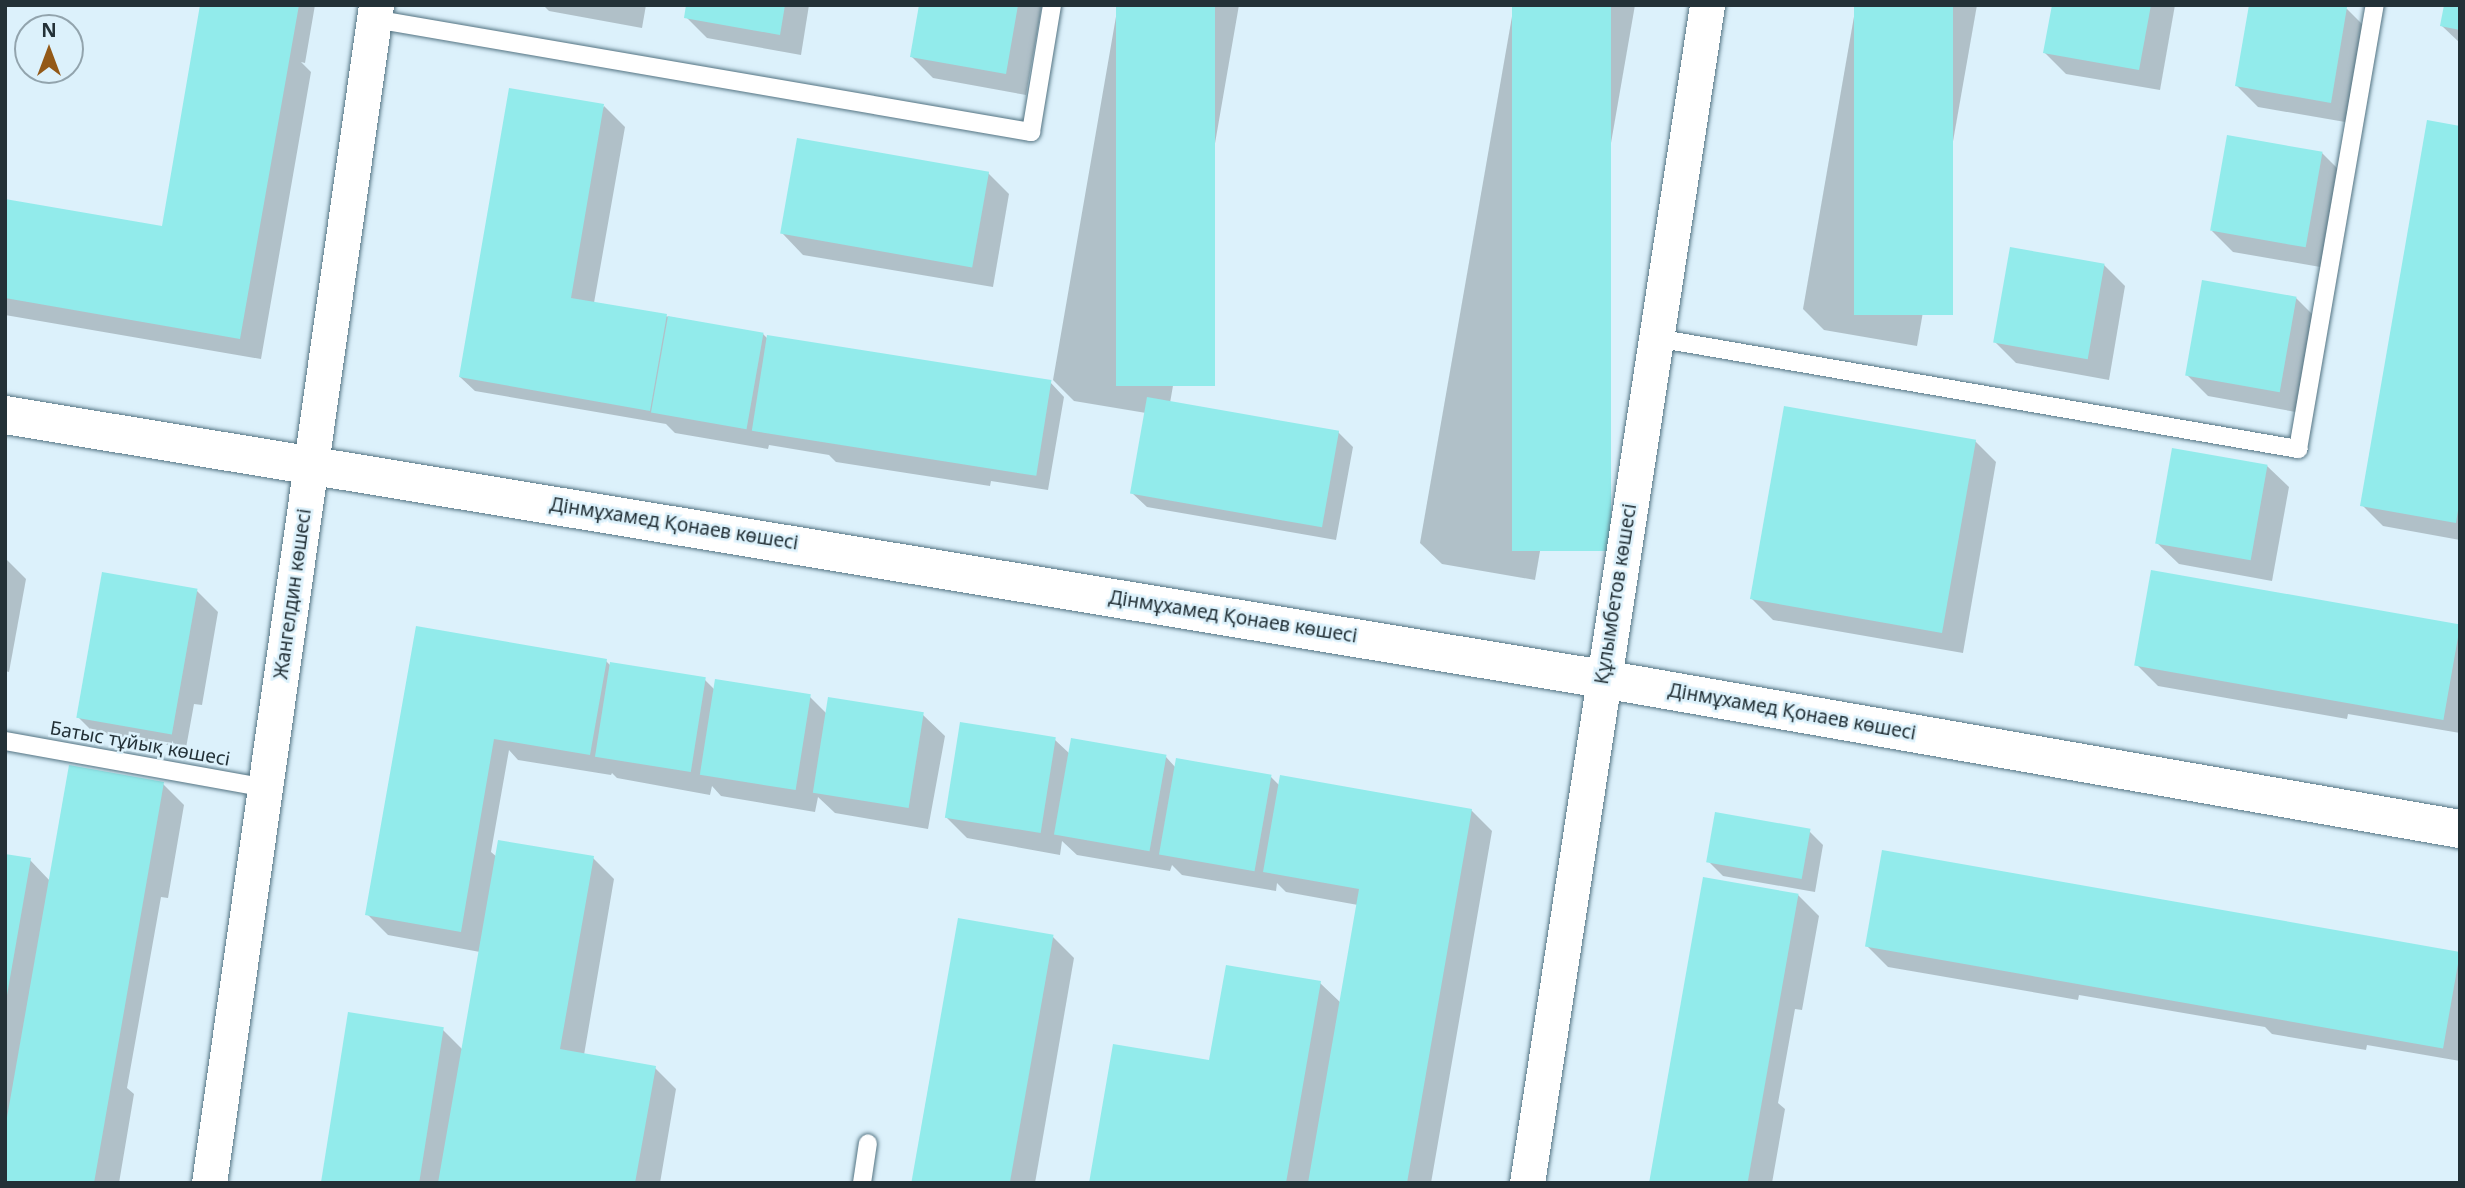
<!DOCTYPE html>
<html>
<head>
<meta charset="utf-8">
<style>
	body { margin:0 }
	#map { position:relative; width:2465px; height:1188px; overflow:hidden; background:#dcf1fb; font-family:"Noto Sans",sans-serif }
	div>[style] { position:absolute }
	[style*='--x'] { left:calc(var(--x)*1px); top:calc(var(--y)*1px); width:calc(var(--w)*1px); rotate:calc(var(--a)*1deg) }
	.shadow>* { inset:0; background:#0003 }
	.building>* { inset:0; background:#92ebeb; transform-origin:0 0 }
	.roads { filter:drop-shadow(0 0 2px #537382) drop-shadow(0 0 2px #537382) }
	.lane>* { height:18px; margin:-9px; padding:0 9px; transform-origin:9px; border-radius:9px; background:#fff }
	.street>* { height:35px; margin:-17.5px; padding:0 17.5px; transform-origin:17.5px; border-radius:17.5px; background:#fff }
	.secondary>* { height:38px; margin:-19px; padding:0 19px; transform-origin:19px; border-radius:19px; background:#fff }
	span { translate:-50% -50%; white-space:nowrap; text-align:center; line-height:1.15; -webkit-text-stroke:5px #dcf1fb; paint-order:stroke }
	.street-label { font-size:19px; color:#233137 }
	.frame { position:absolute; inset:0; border:7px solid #233137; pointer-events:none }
	.north { position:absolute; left:14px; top:14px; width:70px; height:70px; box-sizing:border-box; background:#dcf1fb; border:2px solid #92a4ad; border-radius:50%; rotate:0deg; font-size:19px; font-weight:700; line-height:28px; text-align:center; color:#233137 }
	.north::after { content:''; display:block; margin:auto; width:24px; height:32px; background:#935917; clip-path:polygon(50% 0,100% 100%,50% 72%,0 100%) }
</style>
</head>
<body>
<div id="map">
	<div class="shadow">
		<i style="clip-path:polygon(202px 5px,315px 5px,305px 63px,301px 62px,311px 72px,261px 359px,5px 315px,5px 201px,163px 228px)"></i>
		<i style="clip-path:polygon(543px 5px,646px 5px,642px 28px,549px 11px)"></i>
		<i style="clip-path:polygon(688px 5px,809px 5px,801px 55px,707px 38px,686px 17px)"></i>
		<i style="clip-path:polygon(921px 5px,1042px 5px,1026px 95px,933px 78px,912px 57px)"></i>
		<i style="clip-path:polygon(1118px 5px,1239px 5px,1170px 403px,1338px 432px,1353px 447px,1336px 540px,1147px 507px,1132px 493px,1146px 413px,1074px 401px,1053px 380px)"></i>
		<i style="clip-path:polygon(1514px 5px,1635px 5px,1535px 580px,1442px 564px,1420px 543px)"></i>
		<i style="clip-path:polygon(1856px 5px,1977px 5px,1917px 346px,1824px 330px,1803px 309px)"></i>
		<i style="clip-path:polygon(2054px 5px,2175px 5px,2160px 90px,2066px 74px,2045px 53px)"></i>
		<i style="clip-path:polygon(2251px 5px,2327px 5px,2347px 9px,2368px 30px,2351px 123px,2258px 107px,2237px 86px)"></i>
		<i style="clip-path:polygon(2460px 5px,2460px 43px,2442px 26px)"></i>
		<i style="clip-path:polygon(604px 106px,625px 127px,594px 303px,763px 334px,768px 339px,1050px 382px,1064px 397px,1048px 490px,991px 481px,990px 486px,836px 462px,829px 455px,769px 445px,768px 449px,675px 433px,666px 424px,475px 391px,460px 377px)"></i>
		<i style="clip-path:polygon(2460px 127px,2460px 540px,2383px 526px,2362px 505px)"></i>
		<i style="clip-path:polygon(2322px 153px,2343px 174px,2326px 268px,2233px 252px,2212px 231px)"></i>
		<i style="clip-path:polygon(988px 173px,1009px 194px,993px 287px,803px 255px,782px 233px)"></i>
		<i style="clip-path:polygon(2104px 265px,2125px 286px,2109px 380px,2016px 363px,1995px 342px)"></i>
		<i style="clip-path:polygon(2296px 298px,2317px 319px,2301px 413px,2208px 396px,2187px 375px)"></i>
		<i style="clip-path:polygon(1975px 441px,1996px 462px,1963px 653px,1773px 620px,1752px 599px)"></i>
		<i style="clip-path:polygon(2267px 466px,2289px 487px,2272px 581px,2179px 564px,2157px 543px)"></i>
		<i style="clip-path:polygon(5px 558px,26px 579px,9px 672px,5px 671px)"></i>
		<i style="clip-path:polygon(197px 591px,218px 612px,202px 705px,194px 704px,186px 748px,93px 732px,79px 718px)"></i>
		<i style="clip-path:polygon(2460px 625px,2460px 733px,2348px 714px,2347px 719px,2158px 686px,2137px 665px)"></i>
		<i style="clip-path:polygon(417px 628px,606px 661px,611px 666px,705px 680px,715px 690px,810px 697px,827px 714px,923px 715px,945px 736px,928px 829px,835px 813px,818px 797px,815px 812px,721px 796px,712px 786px,710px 795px,617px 778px,612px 773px,611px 775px,518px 760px,509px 750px,491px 852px,497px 857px,593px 858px,614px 879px,584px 1055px,655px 1068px,676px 1089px,660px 1183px,320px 1183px,443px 1030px,463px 1050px,480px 952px,388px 935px,367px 914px)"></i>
		<i style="clip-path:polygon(1055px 740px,1070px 754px,1166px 757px,1176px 768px,1271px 777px,1280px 786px,1471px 810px,1492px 831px,1431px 1183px,1090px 1183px,1210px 1062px,1320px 983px,1341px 1003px,1358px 905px,1286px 892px,1277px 883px,1276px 891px,1182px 875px,1172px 865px,1170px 871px,1077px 855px,1062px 841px,1060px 855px,967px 838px,946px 817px)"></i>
		<i style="clip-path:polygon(163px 784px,184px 805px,168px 898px,161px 897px,127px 1088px,134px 1094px,119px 1183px,5px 1183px,5px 856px,30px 860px,50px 881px)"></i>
		<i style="clip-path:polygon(1809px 831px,1823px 845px,1815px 892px,1723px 876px,1708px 861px)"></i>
		<i style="clip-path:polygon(1798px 895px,1819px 916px,1802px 1010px,1795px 1009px,1778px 1103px,1785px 1109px,1772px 1183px,1651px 1183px)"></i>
		<i style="clip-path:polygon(1053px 937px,1074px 958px,1035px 1183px,914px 1183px)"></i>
		<i style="clip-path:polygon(1867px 946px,2460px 952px,2460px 1061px,2367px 1045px,2366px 1050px,2272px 1034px,2265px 1027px,2079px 995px,2078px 1000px,1888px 967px)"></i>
	</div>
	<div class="building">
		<i style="clip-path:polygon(200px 5px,299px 5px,240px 339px,5px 298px,5px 199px,162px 226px)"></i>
		<i style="clip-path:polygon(686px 5px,785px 5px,780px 35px,684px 18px)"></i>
		<i style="clip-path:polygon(919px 5px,1018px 5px,1006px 74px,910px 57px)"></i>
		<i style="left:1116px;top:5px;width:99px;height:381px"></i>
		<i style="left:1512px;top:5px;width:99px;height:546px"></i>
		<i style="left:1854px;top:5px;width:99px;height:310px"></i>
		<i style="clip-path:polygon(2052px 5px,2151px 5px,2139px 70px,2043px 53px)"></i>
		<i style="clip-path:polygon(2249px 5px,2347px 7px,2331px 103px,2235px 86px)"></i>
		<i style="clip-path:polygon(2444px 5px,2460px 5px,2460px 30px,2440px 26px)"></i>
		<i style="clip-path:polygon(509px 88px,604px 104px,571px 298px,667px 314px,650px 411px,459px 377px)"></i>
		<i style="clip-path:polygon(2427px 120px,2460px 126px,2460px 498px,2456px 523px,2360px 506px)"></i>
		<i style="left:2227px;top:135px;width:97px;height:97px;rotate:10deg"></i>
		<i style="left:797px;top:138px;width:195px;height:97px;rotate:10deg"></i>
		<i style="left:2010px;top:247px;width:96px;height:97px;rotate:10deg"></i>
		<i style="left:2202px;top:280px;width:96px;height:97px;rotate:10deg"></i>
		<i style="left:668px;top:316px;width:97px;height:98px;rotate:10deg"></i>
		<i style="left:767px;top:335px;width:288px;height:97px;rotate:9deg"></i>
		<i style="left:1147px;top:397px;width:195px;height:98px;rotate:10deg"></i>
		<i style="left:1784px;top:406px;width:195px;height:196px;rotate:10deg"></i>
		<i style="left:2172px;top:448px;width:97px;height:97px;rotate:10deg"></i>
		<i style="left:2151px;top:570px;width:314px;height:97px;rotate:10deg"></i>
		<i style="left:102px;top:572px;width:97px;height:148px;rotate:10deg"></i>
		<i style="clip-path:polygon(416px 626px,607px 659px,590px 755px,494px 739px,461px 932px,365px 915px)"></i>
		<i style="left:610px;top:662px;width:97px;height:96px;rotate:9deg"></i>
		<i style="left:715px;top:679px;width:97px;height:97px;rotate:9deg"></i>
		<i style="left:828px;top:697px;width:97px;height:97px;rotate:9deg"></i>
		<i style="left:960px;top:722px;width:97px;height:97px;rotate:9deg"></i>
		<i style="left:1071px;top:738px;width:97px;height:98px;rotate:10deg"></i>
		<i style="left:1176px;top:758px;width:97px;height:98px;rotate:10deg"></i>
		<i style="clip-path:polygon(69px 765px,164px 782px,94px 1183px,5px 1183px,5px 1129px)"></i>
		<i style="clip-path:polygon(1280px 775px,1472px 809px,1407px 1183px,1308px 1183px,1359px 889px,1263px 872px)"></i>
		<i style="left:1715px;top:812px;width:97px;height:51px;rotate:10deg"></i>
		<i style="clip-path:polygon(498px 840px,594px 856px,560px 1049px,656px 1066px,635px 1183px,438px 1183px)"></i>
		<i style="left:1882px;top:850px;width:587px;height:98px;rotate:10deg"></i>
		<i style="clip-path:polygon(5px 854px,31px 858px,7px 995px,5px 995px)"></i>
		<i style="left:1703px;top:877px;width:97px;height:311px;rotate:10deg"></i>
		<i style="left:958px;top:918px;width:97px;height:269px;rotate:10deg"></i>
		<i style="clip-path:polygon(1226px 965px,1321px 981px,1286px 1183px,1089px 1183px,1113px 1044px,1209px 1060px)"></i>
		<i style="left:348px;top:1012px;width:97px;height:174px;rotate:9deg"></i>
	</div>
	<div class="roads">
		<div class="lane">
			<i style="--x:374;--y:19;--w:667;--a:9.76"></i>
			<i style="--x:1031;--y:132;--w:129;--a:-80.6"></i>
			<i style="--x:1656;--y:338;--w:652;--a:9.81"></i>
			<i style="--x:2298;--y:449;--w:451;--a:-80.2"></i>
			<i style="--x:5;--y:741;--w:266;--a:10.2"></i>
			<i style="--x:862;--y:1183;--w:40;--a:-81.5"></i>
		</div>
		<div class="street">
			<i style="--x:209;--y:1183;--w:1190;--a:-81.93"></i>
			<i style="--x:1527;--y:1183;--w:1192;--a:-81.31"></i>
		</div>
		<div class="secondary">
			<i style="--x:5;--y:415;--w:1620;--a:9.38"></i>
			<i style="--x:1603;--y:679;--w:870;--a:9.93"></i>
		</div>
	</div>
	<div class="street-label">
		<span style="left:674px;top:524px;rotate:9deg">Дінмұхамед Қонаев көшесі</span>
		<span style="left:293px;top:594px;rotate:-82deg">Жангелдин көшесі</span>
		<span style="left:1616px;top:594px;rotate:-81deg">Құлымбетов көшесі</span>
		<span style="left:1233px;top:617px;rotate:9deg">Дінмұхамед Қонаев көшесі</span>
		<span style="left:1792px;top:712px;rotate:10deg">Дінмұхамед Қонаев көшесі</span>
		<span style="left:140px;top:744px;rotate:10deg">Батыс тұйық көшесі</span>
	</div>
	<div class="frame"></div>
	<div class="north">N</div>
</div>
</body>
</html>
